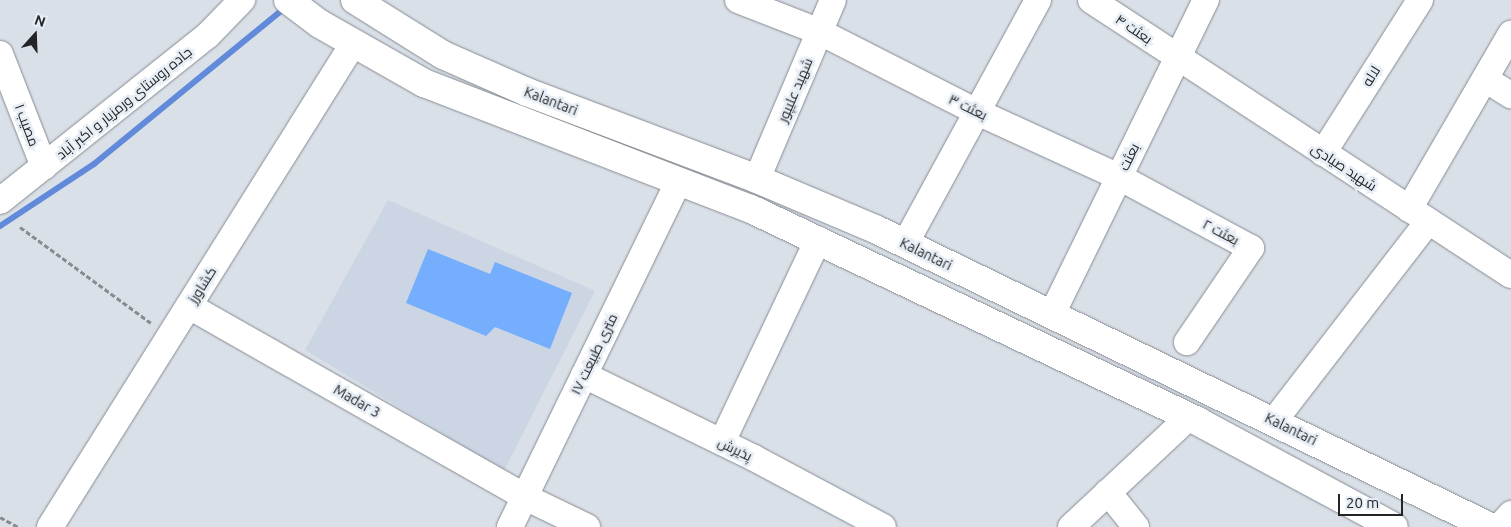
<!DOCTYPE html>
<html>
<head>
<meta charset="utf-8">
<style>
	body { margin:0 }
	#map { position:relative; width:1511px; height:527px; overflow:hidden; background:#dae0e8; font-family:Ubuntu,Cairo,sans-serif }
	div>[style] { position:absolute }
	[style*='--x'] { left:calc(var(--x)*1px); top:calc(var(--y)*1px); width:calc(var(--w)*1px); rotate:calc(var(--a)*1deg) }
	.built>* { inset:0; background:#cbd5e3 }
	.stream>* { height:6px; margin:-3px; padding:0 3px; transform-origin:3px; border-radius:3px; background:#628ada }
	.building>* { inset:0; background:#75aefd }
	.path>* { height:3px; margin-top:-1.5px; transform-origin:0; background:repeating-linear-gradient(90deg,#888c91 0 5px,transparent 0 7.5px) }
	.roads { filter:drop-shadow(0 0 1px #868b92) drop-shadow(0 0 1px #868b92) }
	.minor>* { height:26px; margin:-13px; padding:0 13px; transform-origin:13px; border-radius:13px; background:#fff }
	.major>* { height:28px; margin:-14px; padding:0 14px; transform-origin:14px; border-radius:14px; background:#fff }
	span { translate:-50% -50%; white-space:nowrap; text-align:center; line-height:1.15; -webkit-text-stroke:5px #e7edf5; paint-order:stroke }
	.street-label { font-size:14px; color:#222427 }
	.north { position:absolute; left:10px; top:10px; width:50px; height:50px; -webkit-text-stroke:4px #e7edf5; paint-order:stroke; rotate:20deg; font-size:14px; font-weight:700; line-height:20px; text-align:center; color:#222427 }
	.north::after { content:''; display:block; margin:auto; width:18px; height:22px; background:#222427; clip-path:polygon(50% 0,100% 100%,50% 72%,0 100%) }
	.scale { position:absolute; left:1338px; top:494px; width:65px; height:22px; box-sizing:border-box; border:2px solid #222427; border-top:0; padding-left:6px; font-size:15px; line-height:18px; white-space:nowrap; color:#222427; -webkit-text-stroke:4px #e7edf5; paint-order:stroke }
</style>
</head>
<body>
<div id="map">
	<div class="built">
		<i style="clip-path:polygon(388px 200px,595px 291px,504px 471px,305px 350px)"></i>
	</div>
	<div class="stream">
		<i style="--x:0;--y:226;--w:113;--a:-33.4"></i>
		<i style="--x:94;--y:164;--w:248;--a:-39.3"></i>
	</div>
	<div class="building">
		<i style="clip-path:polygon(428px 249px,490px 274px,495px 262px,572px 293px,550px 349px,495px 327px,486px 336px,406px 303px)"></i>
	</div>
	<div class="path">
		<i style="--x:20;--y:227;--w:162;--a:36.2"></i>
		<i style="--x:0;--y:517;--w:21;--a:29"></i>
	</div>
	<div class="roads">
		<div class="minor">
			<i style="--x:738;--y:0;--w:88;--a:21.3"></i>
			<i style="--x:820;--y:32;--w:174;--a:27"></i>
			<i style="--x:975;--y:111;--w:158;--a:24.6"></i>
			<i style="--x:1119;--y:177;--w:150;--a:28.3"></i>
			<i style="--x:1251;--y:248;--w:114;--a:124.2"></i>
			<i style="--x:1091;--y:0;--w:502;--a:33.22"></i>
			<i style="--x:0;--y:54;--w:121;--a:68.7"></i>
			<i style="--x:1485;--y:79;--w:31;--a:32"></i>
			<i style="--x:1323;--y:153;--w:181;--a:-57.6"></i>
			<i style="--x:757;--y:179;--w:194;--a:-67"></i>
			<i style="--x:0;--y:201;--w:266;--a:-38.6"></i>
			<i style="--x:208;--y:35;--w:49;--a:-45.8"></i>
			<i style="--x:1409;--y:209;--w:203;--a:-59.8"></i>
			<i style="--x:905;--y:244;--w:278;--a:-61.4"></i>
			<i style="--x:189;--y:306;--w:386;--a:29.6"></i>
			<i style="--x:525;--y:497;--w:69;--a:25.8"></i>
			<i style="--x:1052;--y:314;--w:350;--a:-63.9"></i>
			<i style="--x:584;--y:375;--w:189;--a:26"></i>
			<i style="--x:754;--y:458;--w:146;--a:28.1"></i>
			<i style="--x:1274;--y:421;--w:252;--a:-52.3"></i>
			<i style="--x:722;--y:442;--w:224;--a:-64.6"></i>
			<i style="--x:1108;--y:492;--w:45;--a:51.3"></i>
			<i style="--x:50;--y:527;--w:570;--a:-57.9"></i>
			<i style="--x:510;--y:527;--w:384;--a:-64"></i>
			<i style="--x:1071;--y:527;--w:161;--a:-43"></i>
			<i style="--x:1499;--y:527;--w:18;--a:-47"></i>
		</div>
		<div class="major">
			<i style="--x:288;--y:0;--w:40;--a:37"></i>
			<i style="--x:320;--y:24;--w:120;--a:29.6"></i>
			<i style="--x:424;--y:83;--w:350;--a:21.1"></i>
			<i style="--x:751;--y:209;--w:496;--a:25.4"></i>
			<i style="--x:1199;--y:422;--w:221;--a:28.3"></i>
			<i style="--x:355;--y:0;--w:104;--a:32"></i>
			<i style="--x:443;--y:55;--w:92;--a:23.8"></i>
			<i style="--x:527;--y:92;--w:246;--a:20.7"></i>
			<i style="--x:757;--y:179;--w:128;--a:23"></i>
			<i style="--x:875;--y:229;--w:683;--a:25.85"></i>
		</div>
	</div>
	<div class="street-label">
		<span style="left:1134px;top:29px;rotate:34deg">بعثت ۴</span>
		<span style="left:1371px;top:76px;rotate:-58deg">لاله</span>
		<span style="left:795px;top:90px;rotate:-67deg">شهید علیپور</span>
		<span style="left:551px;top:101px;rotate:21deg">Kalantari</span>
		<span style="left:124px;top:103px;rotate:-39deg">جاده روستای ورمزیار و اکبر آباد</span>
		<span style="left:968px;top:107px;rotate:26deg">بعثت ۳</span>
		<span style="left:27px;top:125px;rotate:69deg">مصیب ۱</span>
		<span style="left:1129px;top:157px;rotate:-64deg">بعثت</span>
		<span style="left:1344px;top:167px;rotate:33deg">شهید صیادی</span>
		<span style="left:1221px;top:232px;rotate:28deg">بعثت ۲</span>
		<span style="left:926px;top:254px;rotate:26deg">Kalantari</span>
		<span style="left:202px;top:285px;rotate:-58deg">کشاورز</span>
		<span style="left:594px;top:354px;rotate:-64deg">۱۷ متری طبیعت</span>
		<span style="left:357px;top:401px;rotate:30deg">Madar 3</span>
		<span style="left:1291px;top:429px;rotate:26deg">Kalantari</span>
		<span style="left:735px;top:449px;rotate:26deg">پذیرش</span>
	</div>
	<div class="north">N</div>
	<div class="scale">20 m</div>
</div>
</body>
</html>
